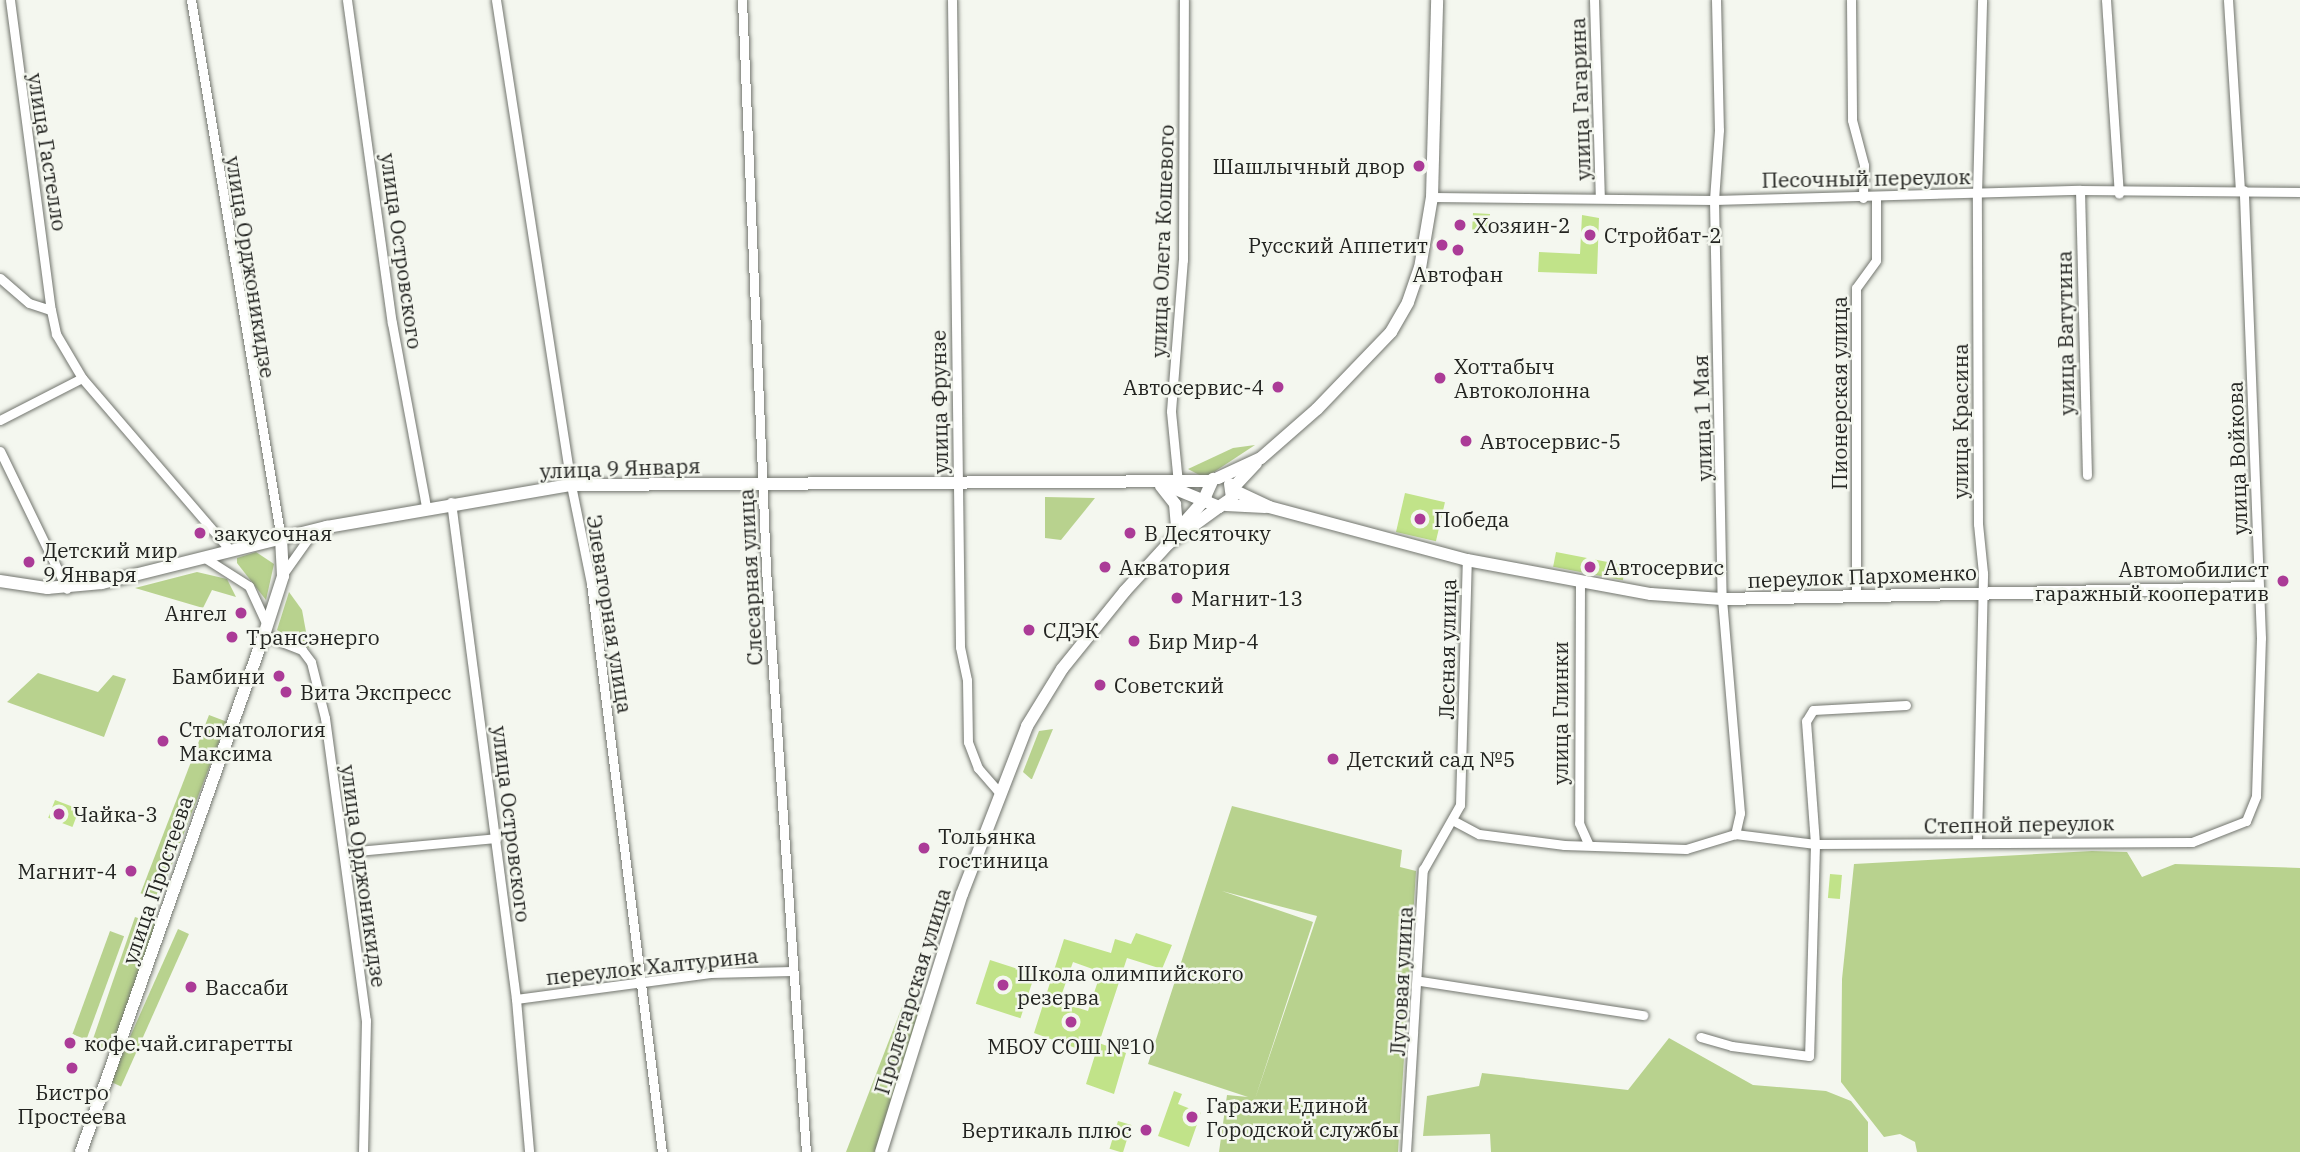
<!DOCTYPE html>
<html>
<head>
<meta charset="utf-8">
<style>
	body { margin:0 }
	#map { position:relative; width:2300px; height:1152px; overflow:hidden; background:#f4f7ef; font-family:"IBM Plex Serif",serif }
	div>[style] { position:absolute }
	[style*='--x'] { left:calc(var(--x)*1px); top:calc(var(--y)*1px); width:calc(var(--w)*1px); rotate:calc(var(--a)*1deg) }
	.green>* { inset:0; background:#b8d28e; transform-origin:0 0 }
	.building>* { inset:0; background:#c1e389; transform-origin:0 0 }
	.roads { filter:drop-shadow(0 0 2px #72756e) drop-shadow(0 0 2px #72756e) }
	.street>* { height:9px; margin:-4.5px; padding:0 4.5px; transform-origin:4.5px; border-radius:4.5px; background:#fff }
	.secondary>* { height:12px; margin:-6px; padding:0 6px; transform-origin:6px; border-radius:6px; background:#fff }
	.dots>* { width:19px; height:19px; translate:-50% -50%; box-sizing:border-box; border:4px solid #f4f7ef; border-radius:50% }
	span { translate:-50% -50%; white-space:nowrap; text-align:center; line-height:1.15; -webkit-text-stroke:5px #f4f7ef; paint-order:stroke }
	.street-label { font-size:21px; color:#232421 }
	.poi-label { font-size:21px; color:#232421 }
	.right { translate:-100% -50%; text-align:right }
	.left { translate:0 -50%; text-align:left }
</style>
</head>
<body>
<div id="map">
	<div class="green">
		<i style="clip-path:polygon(1255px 445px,1205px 478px,1188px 469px,1233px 448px)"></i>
		<i style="clip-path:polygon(1045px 497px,1095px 498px,1061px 540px,1045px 538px)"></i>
		<i style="clip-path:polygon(256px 552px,274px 564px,266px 600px,237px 563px,237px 558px)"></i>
		<i style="clip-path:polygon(197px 572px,227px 579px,236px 597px,212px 590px,203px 608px,135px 588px)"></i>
		<i style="clip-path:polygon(289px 592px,302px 610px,309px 648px,277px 630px)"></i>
		<i style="clip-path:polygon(38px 673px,98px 692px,113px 675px,126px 679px,104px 737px,7px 702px)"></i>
		<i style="left:209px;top:715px;width:19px;height:191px;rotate:21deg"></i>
		<i style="clip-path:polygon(1053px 729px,1032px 779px,1031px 779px,1023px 772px,1039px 731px)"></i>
		<i style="clip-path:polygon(evenodd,1232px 806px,1402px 850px,1400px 867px,1416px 871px,1398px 1152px,1219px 1152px,1227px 1095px,1248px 1097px,1148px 1064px,1232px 806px,1222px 891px,1317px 916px,1255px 1099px,1313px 922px,1222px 891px)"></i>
		<i style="clip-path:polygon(2092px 851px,2127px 852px,2142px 877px,2175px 864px,2300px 868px,2300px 1152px,1917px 1152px,1915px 1142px,1900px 1134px,1884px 1137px,1841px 1082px,1842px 979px,1854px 864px)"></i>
		<i style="left:135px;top:917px;width:24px;height:135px;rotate:19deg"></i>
		<i style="left:178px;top:929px;width:12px;height:167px;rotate:24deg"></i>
		<i style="left:110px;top:931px;width:15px;height:110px;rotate:20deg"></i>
		<i style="clip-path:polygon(905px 999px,921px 1005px,876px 1152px,846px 1152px)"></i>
		<i style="clip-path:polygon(1669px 1038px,1753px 1085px,1826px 1091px,1851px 1101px,1868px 1122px,1868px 1152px,1491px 1152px,1490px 1134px,1423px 1136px,1427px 1096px,1479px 1086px,1482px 1073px,1628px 1090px)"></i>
	</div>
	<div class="building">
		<i style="left:1473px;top:213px;width:17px;height:20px;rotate:3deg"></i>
		<i style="clip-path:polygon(1582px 215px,1599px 218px,1597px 274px,1538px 272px,1539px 252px,1580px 254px)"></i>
		<i style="left:1405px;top:493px;width:41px;height:40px;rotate:13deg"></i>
		<i style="left:1556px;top:552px;width:71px;height:15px;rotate:11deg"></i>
		<i style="left:55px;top:800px;width:26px;height:19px;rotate:21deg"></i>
		<i style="left:1830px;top:874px;width:12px;height:24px;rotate:5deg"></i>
		<i style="clip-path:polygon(evenodd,1136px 933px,1172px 945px,1162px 969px,1127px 958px,1099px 1043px,1126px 1053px,1114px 1094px,1086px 1084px,1095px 1055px,1034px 1033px,1064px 939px,1111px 953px,1115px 939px,1131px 944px,1136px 933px,1073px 962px,1101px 972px,1088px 1011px,1059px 1002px,1073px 962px)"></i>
		<i style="left:990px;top:960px;width:47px;height:46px;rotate:18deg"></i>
		<i style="clip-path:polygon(1174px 1091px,1182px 1094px,1178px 1104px,1201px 1113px,1189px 1147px,1158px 1136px)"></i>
		<i style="left:1118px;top:1121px;width:14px;height:29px;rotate:17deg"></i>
	</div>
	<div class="roads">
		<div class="street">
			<i style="--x:10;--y:0;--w:313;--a:82.5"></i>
			<i style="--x:191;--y:0;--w:546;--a:80.52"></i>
			<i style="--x:347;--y:0;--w:326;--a:82.1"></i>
			<i style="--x:392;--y:323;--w:187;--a:79.5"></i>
			<i style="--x:496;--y:0;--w:491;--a:81.2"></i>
			<i style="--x:571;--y:485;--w:100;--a:78.5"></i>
			<i style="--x:591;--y:583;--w:573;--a:82.89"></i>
			<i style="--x:742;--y:0;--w:570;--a:87.58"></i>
			<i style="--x:766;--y:569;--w:584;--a:86.08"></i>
			<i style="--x:952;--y:0;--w:647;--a:89.29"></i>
			<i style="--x:960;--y:647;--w:34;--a:78"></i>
			<i style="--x:967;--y:680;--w:62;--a:89.1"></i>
			<i style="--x:968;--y:742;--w:28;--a:69"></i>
			<i style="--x:978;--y:768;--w:32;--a:49"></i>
			<i style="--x:1594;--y:0;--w:197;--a:88.3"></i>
			<i style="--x:1716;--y:0;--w:130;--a:88.7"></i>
			<i style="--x:1719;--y:130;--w:70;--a:94.1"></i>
			<i style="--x:1714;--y:200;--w:399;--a:88.9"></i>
			<i style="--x:1722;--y:599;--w:215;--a:85.2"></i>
			<i style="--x:1740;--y:813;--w:22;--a:103"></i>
			<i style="--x:1851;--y:0;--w:120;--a:89.5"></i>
			<i style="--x:1852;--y:120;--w:47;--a:75.1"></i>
			<i style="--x:1864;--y:165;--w:33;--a:92"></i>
			<i style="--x:2106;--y:0;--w:194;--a:86.2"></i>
			<i style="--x:2228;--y:0;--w:189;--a:86.4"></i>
			<i style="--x:2080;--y:190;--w:285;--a:88.6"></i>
			<i style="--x:1432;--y:197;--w:282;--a:0.6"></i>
			<i style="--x:1714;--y:200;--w:366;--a:-1.6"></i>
			<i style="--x:2080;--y:190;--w:220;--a:0.5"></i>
			<i style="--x:0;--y:278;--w:38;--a:41"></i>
			<i style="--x:29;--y:303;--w:23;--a:18"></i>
			<i style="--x:51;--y:310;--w:25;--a:78"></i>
			<i style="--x:56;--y:334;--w:51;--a:59.4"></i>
			<i style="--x:82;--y:378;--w:228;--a:49.3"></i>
			<i style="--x:0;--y:420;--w:92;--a:-27.1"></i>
			<i style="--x:0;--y:451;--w:153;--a:64.1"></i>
			<i style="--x:1178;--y:483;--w:72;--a:-95.6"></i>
			<i style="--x:1171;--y:411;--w:151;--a:-85.5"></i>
			<i style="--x:1183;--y:260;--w:260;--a:-89.8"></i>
			<i style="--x:451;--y:502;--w:501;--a:82.55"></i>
			<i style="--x:516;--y:999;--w:154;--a:85.1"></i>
			<i style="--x:205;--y:558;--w:52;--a:32.5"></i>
			<i style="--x:249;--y:586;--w:43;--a:65.2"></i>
			<i style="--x:283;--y:574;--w:50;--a:-54.7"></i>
			<i style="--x:1580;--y:581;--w:242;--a:90.2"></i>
			<i style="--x:1579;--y:823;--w:22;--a:66"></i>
			<i style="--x:1856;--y:595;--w:307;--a:-90"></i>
			<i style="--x:1856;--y:288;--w:34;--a:-54"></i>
			<i style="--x:1876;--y:260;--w:62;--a:-90"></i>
			<i style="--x:264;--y:635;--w:41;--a:21.5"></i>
			<i style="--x:302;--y:650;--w:15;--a:53"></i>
			<i style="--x:311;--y:662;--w:58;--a:76"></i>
			<i style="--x:325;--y:718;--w:305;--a:82.3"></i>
			<i style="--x:366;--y:1020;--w:132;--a:91.3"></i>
			<i style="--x:1906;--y:705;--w:93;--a:176.9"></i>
			<i style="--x:1813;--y:710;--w:13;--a:122"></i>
			<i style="--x:1806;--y:721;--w:123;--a:85.8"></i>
			<i style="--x:1815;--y:844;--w:377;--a:-0.3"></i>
			<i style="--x:2192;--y:842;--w:58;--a:-21.3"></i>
			<i style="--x:2246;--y:821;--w:27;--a:-68"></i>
			<i style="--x:2256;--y:796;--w:158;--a:-88.2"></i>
			<i style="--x:2261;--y:638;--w:448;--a:-92.2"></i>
			<i style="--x:1456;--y:822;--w:26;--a:28"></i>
			<i style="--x:1479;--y:834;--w:86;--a:7.4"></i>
			<i style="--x:1564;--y:845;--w:122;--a:1.9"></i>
			<i style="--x:1686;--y:849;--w:51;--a:-17"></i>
			<i style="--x:1735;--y:834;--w:81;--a:7.1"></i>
			<i style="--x:1815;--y:844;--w:212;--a:91.6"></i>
			<i style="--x:1809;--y:1056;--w:78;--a:-172.6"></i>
			<i style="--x:1732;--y:1046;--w:33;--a:-164"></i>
			<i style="--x:1977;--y:841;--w:268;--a:-88.7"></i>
			<i style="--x:1983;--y:573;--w:49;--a:-95.8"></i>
			<i style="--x:1978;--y:524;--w:330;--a:-90.2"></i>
			<i style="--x:1977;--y:194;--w:194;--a:-88.5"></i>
			<i style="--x:346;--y:852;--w:151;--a:-5.3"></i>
			<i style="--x:1420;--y:981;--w:226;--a:8.7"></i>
			<i style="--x:516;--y:999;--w:196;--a:-7.6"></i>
			<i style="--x:710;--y:973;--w:82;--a:-1.4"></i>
			<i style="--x:1406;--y:1152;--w:283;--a:-86.6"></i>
			<i style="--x:1423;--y:870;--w:75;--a:-60.4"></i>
			<i style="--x:1460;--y:805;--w:245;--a:-88.4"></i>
		</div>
		<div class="secondary">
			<i style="--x:1218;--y:478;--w:47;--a:-24.9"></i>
			<i style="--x:1261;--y:458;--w:74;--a:-41.2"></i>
			<i style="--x:1317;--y:409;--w:107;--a:-46.1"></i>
			<i style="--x:1391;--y:332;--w:34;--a:-60"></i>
			<i style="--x:1408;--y:302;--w:36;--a:-71"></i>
			<i style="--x:1420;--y:268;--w:72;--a:-80.4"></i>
			<i style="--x:1432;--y:197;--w:197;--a:-88.5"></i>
			<i style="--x:1161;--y:486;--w:23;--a:52"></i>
			<i style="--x:1175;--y:504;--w:25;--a:85"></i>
			<i style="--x:1173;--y:488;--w:50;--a:22.4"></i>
			<i style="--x:1219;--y:507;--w:16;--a:-35"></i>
			<i style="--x:1232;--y:498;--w:14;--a:-98"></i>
			<i style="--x:1232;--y:489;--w:35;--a:-47"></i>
			<i style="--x:1233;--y:490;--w:40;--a:25"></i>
			<i style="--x:1269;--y:507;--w:205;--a:15"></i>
			<i style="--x:1467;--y:560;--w:187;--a:10.5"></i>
			<i style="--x:1651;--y:594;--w:71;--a:4"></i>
			<i style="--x:1722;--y:599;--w:533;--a:-1.18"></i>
			<i style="--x:1205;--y:497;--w:20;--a:-66"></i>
			<i style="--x:1226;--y:505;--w:39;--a:3"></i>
			<i style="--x:1176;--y:532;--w:45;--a:-48.6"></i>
			<i style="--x:0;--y:581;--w:48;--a:8.5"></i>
			<i style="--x:47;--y:588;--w:55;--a:-5.2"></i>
			<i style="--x:102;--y:583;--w:232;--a:-14"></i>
			<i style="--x:327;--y:527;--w:248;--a:-9.8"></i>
			<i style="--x:571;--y:485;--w:639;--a:-0.36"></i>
			<i style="--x:81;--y:1152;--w:548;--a:-70.51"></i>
			<i style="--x:264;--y:635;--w:62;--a:-72.1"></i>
			<i style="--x:283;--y:576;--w:37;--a:-93"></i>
			<i style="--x:881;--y:1152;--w:270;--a:-72.6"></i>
			<i style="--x:962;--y:894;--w:180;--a:-68.8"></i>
			<i style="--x:1027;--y:726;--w:67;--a:-58.4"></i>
			<i style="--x:1062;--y:669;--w:100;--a:-51.1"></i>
			<i style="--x:1125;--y:591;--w:64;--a:-47.5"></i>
			<i style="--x:1168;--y:544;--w:63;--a:-36"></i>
		</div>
	</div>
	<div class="dots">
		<i style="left:1419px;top:166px;background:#ab3b97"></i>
		<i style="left:1460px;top:225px;background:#ab3b97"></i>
		<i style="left:1590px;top:235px;background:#ab3b97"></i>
		<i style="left:1442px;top:245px;background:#ab3b97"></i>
		<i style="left:1458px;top:250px;background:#ab3b97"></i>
		<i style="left:1440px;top:378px;background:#ab3b97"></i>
		<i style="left:1278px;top:387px;background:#ab3b97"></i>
		<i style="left:1466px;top:441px;background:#ab3b97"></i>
		<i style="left:1420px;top:519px;background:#ab3b97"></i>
		<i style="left:200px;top:533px;background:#ab3b97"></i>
		<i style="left:1130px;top:533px;background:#ab3b97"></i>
		<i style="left:29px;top:562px;background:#ab3b97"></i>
		<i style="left:1105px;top:567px;background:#ab3b97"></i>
		<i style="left:1590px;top:567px;background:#ab3b97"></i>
		<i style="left:2283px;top:581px;background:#ab3b97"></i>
		<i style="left:1177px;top:598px;background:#ab3b97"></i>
		<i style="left:241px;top:613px;background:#ab3b97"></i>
		<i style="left:1029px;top:630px;background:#ab3b97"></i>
		<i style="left:232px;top:637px;background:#ab3b97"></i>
		<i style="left:1134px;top:641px;background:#ab3b97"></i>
		<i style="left:279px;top:676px;background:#ab3b97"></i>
		<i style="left:1100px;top:685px;background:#ab3b97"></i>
		<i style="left:286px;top:692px;background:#ab3b97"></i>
		<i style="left:163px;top:741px;background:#ab3b97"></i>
		<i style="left:1333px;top:759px;background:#ab3b97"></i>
		<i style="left:59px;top:814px;background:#ab3b97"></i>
		<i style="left:924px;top:848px;background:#ab3b97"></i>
		<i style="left:131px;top:871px;background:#ab3b97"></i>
		<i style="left:1003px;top:985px;background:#ab3b97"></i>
		<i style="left:191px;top:987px;background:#ab3b97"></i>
		<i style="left:1071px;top:1022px;background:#ab3b97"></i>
		<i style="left:70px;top:1043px;background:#ab3b97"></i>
		<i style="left:72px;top:1068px;background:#ab3b97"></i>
		<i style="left:1192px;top:1117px;background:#ab3b97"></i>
		<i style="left:1146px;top:1130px;background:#ab3b97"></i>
	</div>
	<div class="street-label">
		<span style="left:1580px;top:99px;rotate:-92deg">улица Гагарина</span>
		<span style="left:48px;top:152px;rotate:81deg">улица Гастелло</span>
		<span style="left:1866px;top:178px;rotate:-1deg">Песочный переулок</span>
		<span style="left:1162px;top:241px;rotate:-88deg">улица Олега Кошевого</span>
		<span style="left:402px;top:251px;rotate:82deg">улица Островского</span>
		<span style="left:251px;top:267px;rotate:81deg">улица Орджоникидзе</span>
		<span style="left:2065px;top:333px;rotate:-91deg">улица Ватутина</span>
		<span style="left:1839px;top:393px;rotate:-90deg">Пионерская улица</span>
		<span style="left:939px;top:402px;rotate:-91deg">улица Фрунзе</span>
		<span style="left:1702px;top:418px;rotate:-92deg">улица 1 Мая</span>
		<span style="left:1960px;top:421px;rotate:-90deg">улица Красина</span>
		<span style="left:2237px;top:458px;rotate:-92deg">улица Войкова</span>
		<span style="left:620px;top:468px;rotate:-2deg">улица 9 Января</span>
		<span style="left:1862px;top:576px;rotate:-2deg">переулок Пархоменко</span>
		<span style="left:750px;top:577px;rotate:-93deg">Слесарная улица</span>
		<span style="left:610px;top:614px;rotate:81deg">Элеваторная улица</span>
		<span style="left:1447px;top:649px;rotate:-89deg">Лесная улица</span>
		<span style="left:1560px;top:713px;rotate:-90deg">улица Глинки</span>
		<span style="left:512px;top:824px;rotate:83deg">улица Островского</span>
		<span style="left:2019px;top:824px;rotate:-1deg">Степной переулок</span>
		<span style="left:364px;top:876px;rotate:82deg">улица Орджоникидзе</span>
		<span style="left:157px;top:880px;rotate:-71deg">улица Простеева</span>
		<span style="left:652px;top:966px;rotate:-6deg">переулок Халтурина</span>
		<span style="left:1401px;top:981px;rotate:-87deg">Луговая улица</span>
		<span style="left:912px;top:991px;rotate:-73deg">Пролетарская улица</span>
	</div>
	<div class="poi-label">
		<span class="right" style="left:1405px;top:166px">Шашлычный двор</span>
		<span class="left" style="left:1474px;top:225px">Хозяин-2</span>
		<span class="left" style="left:1604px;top:235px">Стройбат-2</span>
		<span class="right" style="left:1428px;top:245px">Русский Аппетит</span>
		<span style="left:1458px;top:274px">Автофан</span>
		<span class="left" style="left:1454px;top:378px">Хоттабыч<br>Автоколонна</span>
		<span class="right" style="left:1264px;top:387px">Автосервис-4</span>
		<span class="left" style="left:1480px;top:441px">Автосервис-5</span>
		<span class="left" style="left:1434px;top:519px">Победа</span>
		<span class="left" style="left:214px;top:533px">закусочная</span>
		<span class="left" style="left:1144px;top:533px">В Десяточку</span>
		<span class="left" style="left:43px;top:562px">Детский мир<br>9 Января</span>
		<span class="left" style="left:1119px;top:567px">Акватория</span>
		<span class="left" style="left:1604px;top:567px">Автосервис</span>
		<span class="right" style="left:2269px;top:581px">Автомобилист<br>гаражный кооператив</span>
		<span class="left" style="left:1191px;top:598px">Магнит-13</span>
		<span class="right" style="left:227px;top:613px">Ангел</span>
		<span class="left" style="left:1043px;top:630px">СДЭК</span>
		<span class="left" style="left:246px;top:637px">Трансэнерго</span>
		<span class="left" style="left:1148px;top:641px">Бир Мир-4</span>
		<span class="right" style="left:265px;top:676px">Бамбини</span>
		<span class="left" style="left:1114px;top:685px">Советский</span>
		<span class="left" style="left:300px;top:692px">Вита Экспресс</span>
		<span class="left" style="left:179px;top:741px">Стоматология<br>Максима</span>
		<span class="left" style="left:1347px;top:759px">Детский сад №5</span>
		<span class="left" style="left:73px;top:814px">Чайка-3</span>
		<span class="left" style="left:938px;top:848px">Тольянка<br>гостиница</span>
		<span class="right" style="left:117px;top:871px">Магнит-4</span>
		<span class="left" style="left:1017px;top:985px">Школа олимпийского<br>резерва</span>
		<span class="left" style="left:205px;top:987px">Вассаби</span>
		<span class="left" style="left:84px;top:1043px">кофе.чай.сигаретты</span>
		<span style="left:1071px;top:1046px">МБОУ СОШ №10</span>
		<span style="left:72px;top:1104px">Бистро<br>Простеева</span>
		<span class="left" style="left:1206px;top:1117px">Гаражи Единой<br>Городской службы</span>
		<span class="right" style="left:1132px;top:1130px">Вертикаль плюс</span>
	</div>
</div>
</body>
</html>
